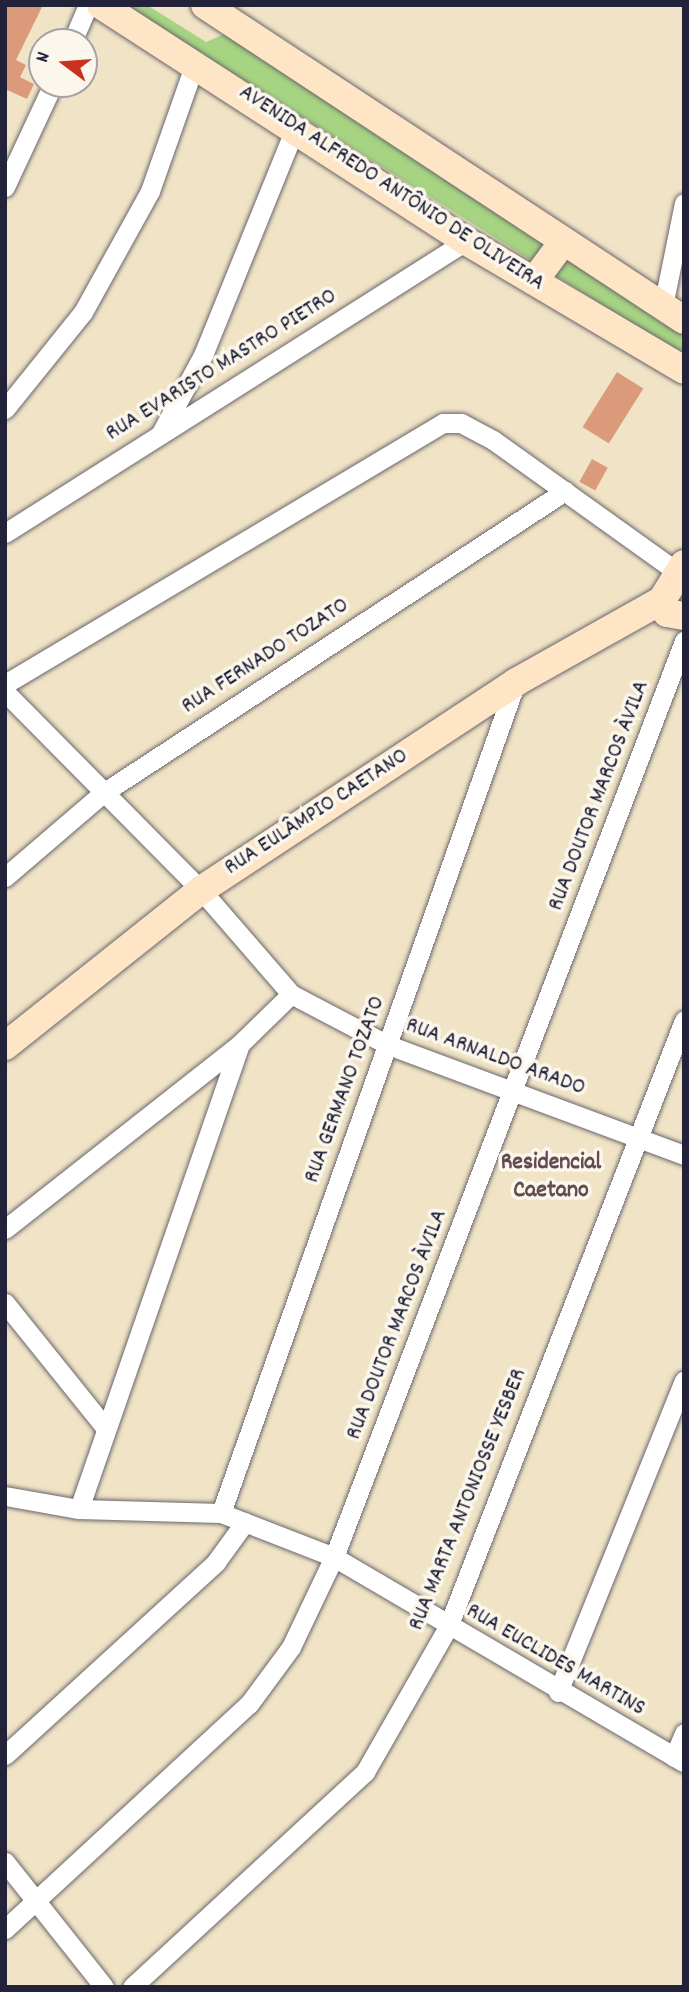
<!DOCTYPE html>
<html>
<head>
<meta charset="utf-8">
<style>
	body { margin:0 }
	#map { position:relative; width:689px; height:1992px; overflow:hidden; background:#f1e4c6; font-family:Dekko,sans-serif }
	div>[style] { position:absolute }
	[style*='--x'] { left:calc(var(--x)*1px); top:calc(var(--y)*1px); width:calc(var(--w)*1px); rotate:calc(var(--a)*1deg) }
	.green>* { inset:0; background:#a6d482 }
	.building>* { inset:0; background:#db9b7a; transform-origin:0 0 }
	.roads { filter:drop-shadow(0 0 2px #6a666c) drop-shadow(0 0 2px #6a666c) }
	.street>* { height:19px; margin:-9.5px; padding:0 9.5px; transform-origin:9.5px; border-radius:9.5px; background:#fff }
	.secondary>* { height:28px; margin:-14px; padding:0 14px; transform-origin:14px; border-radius:14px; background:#fde5c5 }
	span { translate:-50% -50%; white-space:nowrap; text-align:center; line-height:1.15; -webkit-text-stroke:7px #fbf7ec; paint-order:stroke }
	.street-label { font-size:23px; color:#22223b }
	.neighbourhood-label { font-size:24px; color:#634c51; font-weight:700 }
	.frame { position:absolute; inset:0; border:7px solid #22223b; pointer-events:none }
	.north { position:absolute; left:28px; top:28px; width:70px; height:70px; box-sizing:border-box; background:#fbf7ec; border:2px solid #a4a2a5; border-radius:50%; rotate:286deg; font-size:19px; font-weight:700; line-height:28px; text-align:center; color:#22223b }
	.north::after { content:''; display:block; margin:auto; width:24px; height:32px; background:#c8321e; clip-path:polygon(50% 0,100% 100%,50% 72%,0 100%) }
</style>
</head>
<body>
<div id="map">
	<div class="green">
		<i style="clip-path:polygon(124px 5px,147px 5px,206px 42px,227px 33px,684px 326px,684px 356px)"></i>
	</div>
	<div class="building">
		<i style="clip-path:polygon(5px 5px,43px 5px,16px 60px,26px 65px,20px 77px,34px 84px,27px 99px,5px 89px)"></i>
		<i style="left:617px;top:372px;width:31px;height:65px;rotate:32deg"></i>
		<i style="left:592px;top:459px;width:18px;height:26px;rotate:29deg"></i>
	</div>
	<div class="roads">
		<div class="street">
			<i style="--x:72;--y:42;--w:40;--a:-66.6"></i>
			<i style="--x:5;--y:187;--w:114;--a:-65"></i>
			<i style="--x:663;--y:306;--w:105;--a:-78.5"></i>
			<i style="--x:5;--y:409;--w:124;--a:-51.2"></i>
			<i style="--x:83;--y:312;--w:138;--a:-61"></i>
			<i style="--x:150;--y:191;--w:136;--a:-70.6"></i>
			<i style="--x:161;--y:433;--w:89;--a:-61.7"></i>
			<i style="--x:203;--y:355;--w:245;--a:-67.9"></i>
			<i style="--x:5;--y:533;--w:546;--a:-32.35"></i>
			<i style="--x:5;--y:684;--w:510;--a:-30.79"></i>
			<i style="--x:443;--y:423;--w:18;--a:0"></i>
			<i style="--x:461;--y:423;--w:36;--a:28"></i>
			<i style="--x:493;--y:440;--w:225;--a:35.6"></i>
			<i style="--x:5;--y:692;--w:279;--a:45.3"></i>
			<i style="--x:201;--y:890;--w:138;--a:49.1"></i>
			<i style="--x:291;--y:994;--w:110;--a:27.7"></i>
			<i style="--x:388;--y:1045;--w:316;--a:20.4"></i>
			<i style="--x:5;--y:877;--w:129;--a:-40.6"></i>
			<i style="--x:103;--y:793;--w:552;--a:-33.17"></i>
			<i style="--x:5;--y:1229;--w:299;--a:-38.2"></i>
			<i style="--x:240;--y:1044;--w:71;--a:-44.4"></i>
			<i style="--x:5;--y:1303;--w:158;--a:51.2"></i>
			<i style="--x:5;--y:1496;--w:75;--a:10"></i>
			<i style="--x:79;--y:1509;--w:142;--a:1.6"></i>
			<i style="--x:221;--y:1513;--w:121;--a:21.3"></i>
			<i style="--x:334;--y:1557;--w:406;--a:30.4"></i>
			<i style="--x:79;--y:1509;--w:492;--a:-70.9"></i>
			<i style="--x:221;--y:1513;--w:882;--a:-70.46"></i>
			<i style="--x:558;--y:1692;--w:336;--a:-68"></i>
			<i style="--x:5;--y:1755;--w:286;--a:-42.4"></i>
			<i style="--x:216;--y:1562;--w:49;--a:-54.1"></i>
			<i style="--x:674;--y:1757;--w:26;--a:-67"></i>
			<i style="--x:5;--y:1862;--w:159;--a:51.6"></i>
			<i style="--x:5;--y:1929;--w:332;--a:-42.7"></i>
			<i style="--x:249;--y:1704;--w:71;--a:-53.6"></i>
			<i style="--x:291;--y:1647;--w:100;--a:-64.5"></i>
			<i style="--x:334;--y:1557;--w:981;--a:-69.09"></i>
			<i style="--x:132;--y:1987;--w:317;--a:-42.7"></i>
			<i style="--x:365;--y:1772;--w:167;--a:-60.2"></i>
			<i style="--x:448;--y:1627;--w:651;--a:-68.75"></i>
		</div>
		<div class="secondary">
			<i style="--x:101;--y:5;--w:435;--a:32.9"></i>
			<i style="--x:466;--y:241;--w:253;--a:30.6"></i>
			<i style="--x:205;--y:5;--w:573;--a:33.33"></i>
			<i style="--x:534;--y:281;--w:49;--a:-53.4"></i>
			<i style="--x:684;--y:564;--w:42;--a:121.4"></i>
			<i style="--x:662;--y:600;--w:14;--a:69"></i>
			<i style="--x:667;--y:613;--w:17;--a:10"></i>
			<i style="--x:5;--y:1046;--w:251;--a:-38.5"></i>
			<i style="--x:201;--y:890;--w:377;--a:-33.4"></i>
			<i style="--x:516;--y:682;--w:167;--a:-29.3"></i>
		</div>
	</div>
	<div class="street-label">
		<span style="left:391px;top:189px;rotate:33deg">AVENIDA ALFREDO ANTÔNIO DE OLIVEIRA</span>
		<span style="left:222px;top:366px;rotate:-32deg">RUA EVARISTO MASTRO PIETRO</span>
		<span style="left:266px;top:657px;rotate:-33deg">RUA FERNADO TOZATO</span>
		<span style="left:600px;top:796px;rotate:-69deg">RUA DOUTOR MARCOS ÀVILA</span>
		<span style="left:317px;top:813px;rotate:-33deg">RUA EULÂMPIO CAETANO</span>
		<span style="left:495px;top:1058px;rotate:20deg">RUA ARNALDO ARADO</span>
		<span style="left:346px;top:1090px;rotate:-70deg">RUA GERMANO TOZATO</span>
		<span style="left:398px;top:1325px;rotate:-69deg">RUA DOUTOR MARCOS ÀVILA</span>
		<span style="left:469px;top:1500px;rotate:-68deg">RUA MARTA ANTONIOSSE YESBER</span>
		<span style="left:555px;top:1661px;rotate:30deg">RUA EUCLIDES MARTINS</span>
	</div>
	<div class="neighbourhood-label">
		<span style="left:551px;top:1178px">Residencial<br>Caetano</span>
	</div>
	<div class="frame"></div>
	<div class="north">N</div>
</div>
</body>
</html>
